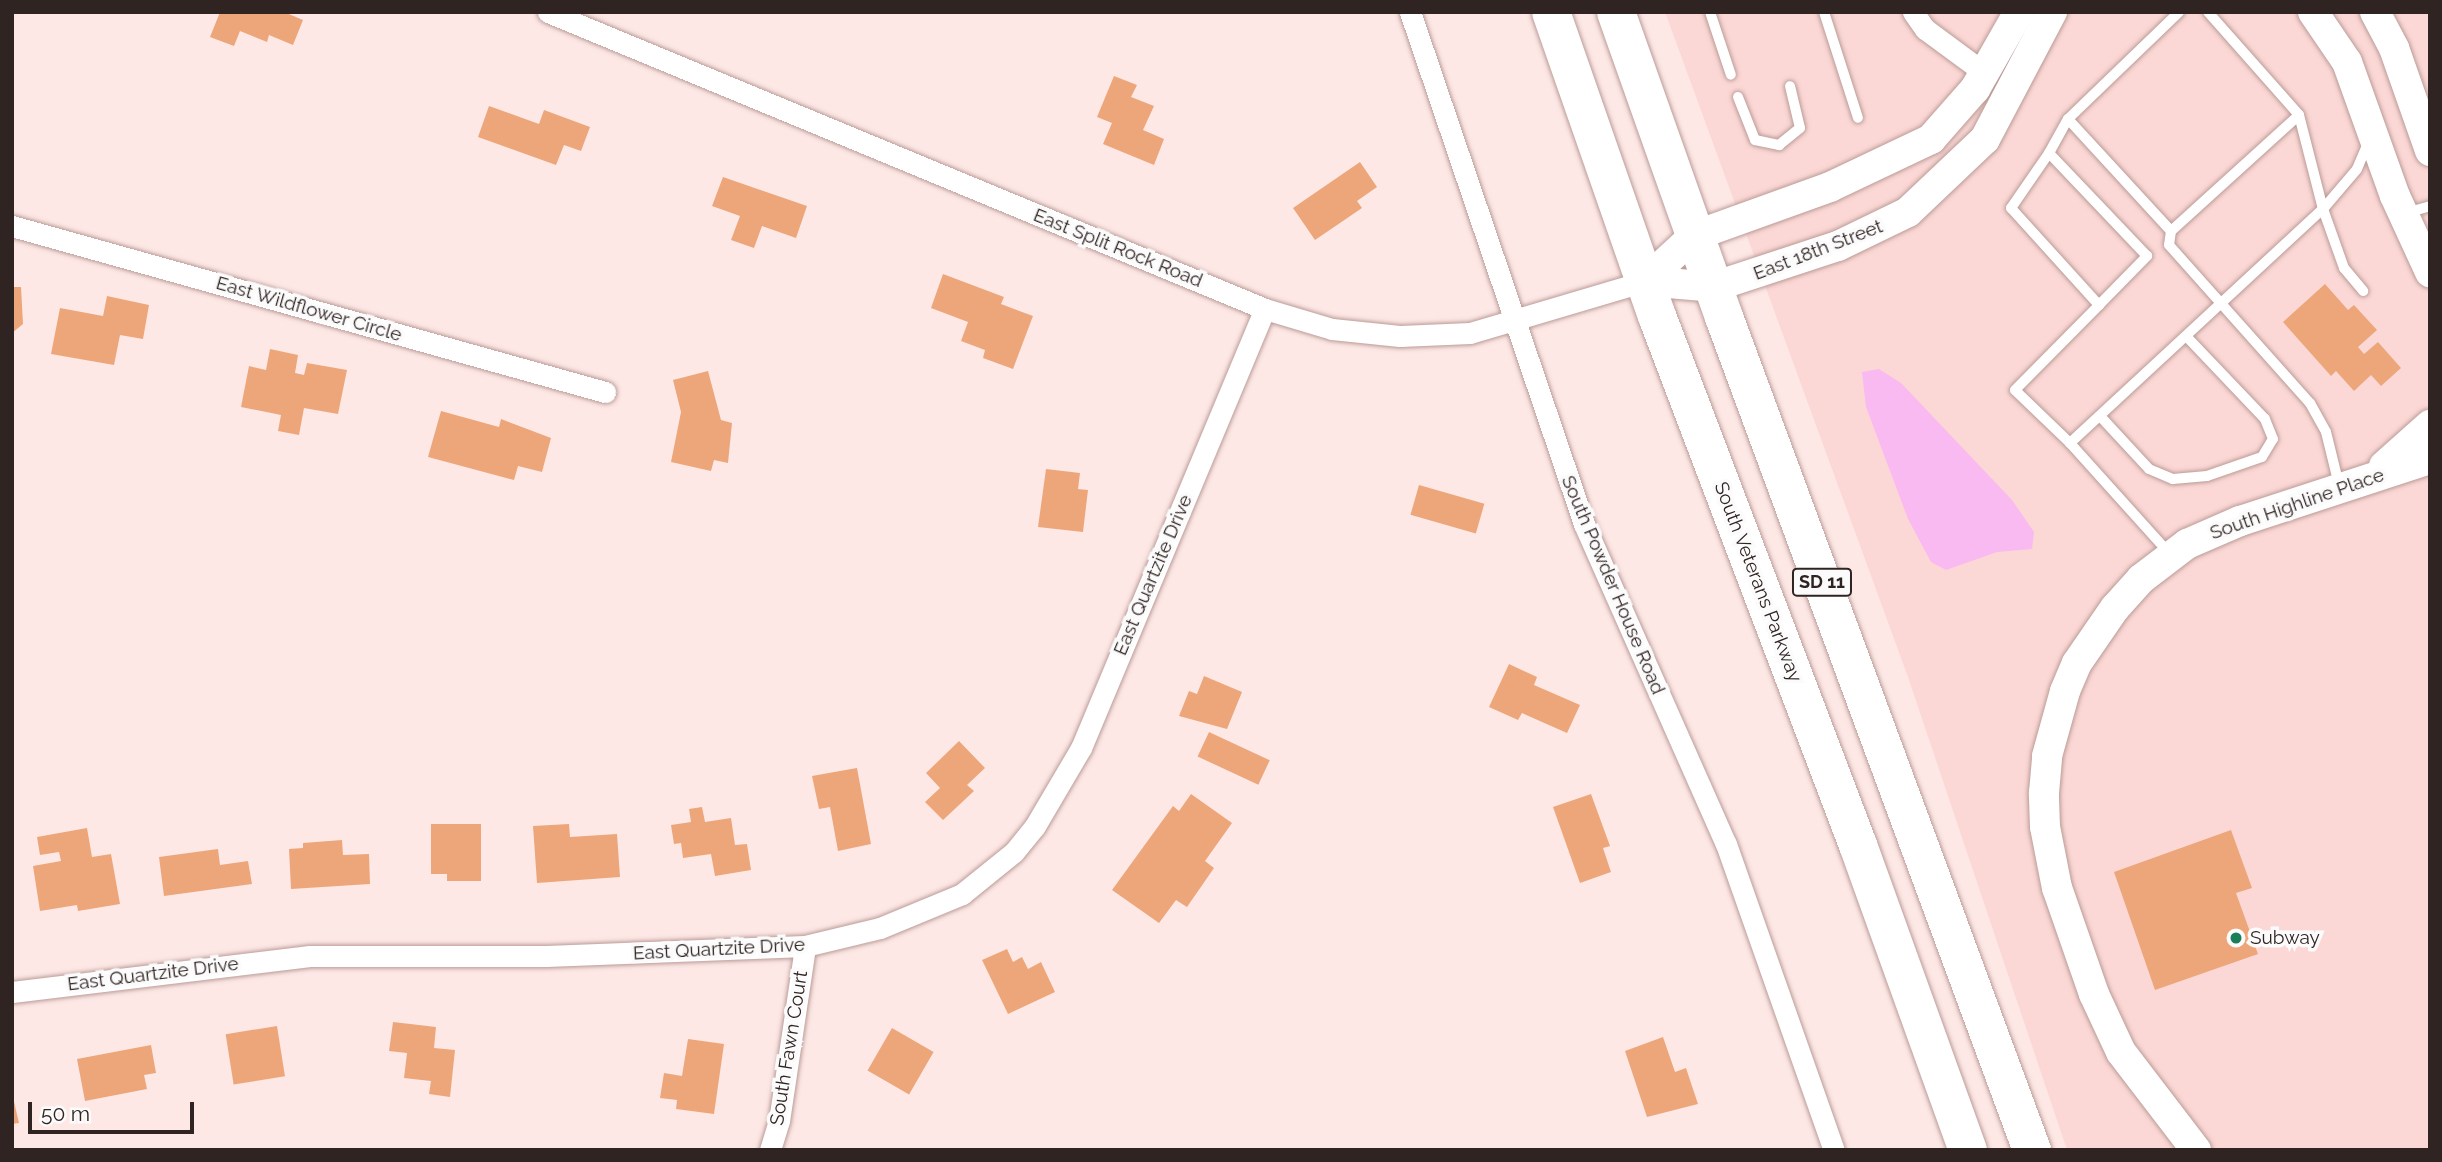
<!DOCTYPE html>
<html>
<head>
<meta charset="utf-8">
<style>
	body { margin:0 }
	#map { position:relative; width:2442px; height:1162px; overflow:hidden; background:#fde8e6; font-family:Raleway,sans-serif }
	div>[style] { position:absolute }
	[style*='--x'] { left:calc(var(--x)*1px); top:calc(var(--y)*1px); width:calc(var(--w)*1px); rotate:calc(var(--a)*1deg) }
	.built>* { inset:0; background:#fbd8d5 }
	.water>* { inset:0; background:#f9b9f1 }
	.building>* { inset:0; background:#eda67a; transform-origin:0 0 }
	.roads { filter:drop-shadow(0 0 2px #bb9b97) drop-shadow(0 0 2px #bb9b97) }
	.lane>* { height:10px; margin:-5px; padding:0 5px; transform-origin:5px; border-radius:5px; background:#fff }
	.street>* { height:21px; margin:-10.5px; padding:0 10.5px; transform-origin:10.5px; border-radius:10.5px; background:#fff }
	.secondary>* { height:30px; margin:-15px; padding:0 15px; transform-origin:15px; border-radius:15px; background:#fff }
	.highway>* { height:38px; margin:-19px; padding:0 19px; transform-origin:19px; border-radius:19px; background:#fff }
	.dots>* { width:19px; height:19px; translate:-50% -50%; box-sizing:border-box; border:4px solid #fbfbfb; border-radius:50% }
	span { translate:-50% -50%; white-space:nowrap; text-align:center; line-height:1.15; -webkit-text-stroke:7px #fbfbfb; paint-order:stroke }
	.shield-label span { padding:2px 5px; background:#fbfbfb; border:2px solid; border-radius:5px; -webkit-text-stroke-width:0 }
	.shield-label { font-size:18px; color:#302422; font-weight:700 }
	.street-label { font-size:19px; color:#302422 }
	.poi-label { font-size:19px; color:#302422 }
	.left { translate:0 -50%; text-align:left }
	.frame { position:absolute; inset:0; border:14px solid #302422; pointer-events:none }
	.scale { position:absolute; left:28px; top:1102px; width:166px; height:32px; box-sizing:border-box; border:4px solid #302422; border-top:0; padding-left:9px; font-size:21px; line-height:24px; white-space:nowrap; color:#302422; -webkit-text-stroke:5px #fbfbfb; paint-order:stroke }
</style>
</head>
<body>
<div id="map">
	<div class="built">
		<i style="clip-path:polygon(1665px 12px,2430px 12px,2430px 1150px,2067px 1150px,1908px 677px)"></i>
	</div>
	<div class="water">
		<i style="clip-path:polygon(1879px 369px,1901px 383px,2012px 500px,2034px 532px,2032px 549px,1997px 552px,1946px 570px,1931px 562px,1908px 519px,1866px 407px,1862px 372px)"></i>
	</div>
	<div class="building">
		<i style="clip-path:polygon(220px 12px,284px 12px,303px 20px,293px 45px,269px 35px,267px 42px,240px 31px,234px 46px,210px 37px)"></i>
		<i style="clip-path:polygon(1114px 76px,1137px 85px,1131px 97px,1154px 106px,1143px 130px,1164px 139px,1154px 165px,1103px 144px,1112px 123px,1097px 117px)"></i>
		<i style="clip-path:polygon(489px 106px,539px 124px,544px 110px,590px 127px,581px 151px,564px 145px,556px 165px,478px 137px)"></i>
		<i style="clip-path:polygon(1360px 162px,1377px 187px,1357px 201px,1362px 208px,1315px 240px,1293px 208px)"></i>
		<i style="clip-path:polygon(723px 177px,807px 206px,796px 238px,762px 226px,754px 248px,731px 240px,740px 216px,712px 206px)"></i>
		<i style="clip-path:polygon(943px 274px,1004px 297px,1001px 304px,1033px 316px,1013px 369px,983px 358px,985px 350px,961px 341px,968px 322px,931px 308px)"></i>
		<i style="clip-path:polygon(2325px 284px,2348px 310px,2354px 305px,2377px 330px,2358px 347px,2364px 354px,2378px 342px,2401px 368px,2381px 386px,2371px 375px,2354px 391px,2336px 371px,2331px 376px,2283px 322px)"></i>
		<i style="clip-path:polygon(12px 287px,21px 287px,23px 324px,12px 333px)"></i>
		<i style="clip-path:polygon(107px 296px,149px 305px,143px 339px,120px 335px,114px 365px,51px 354px,60px 308px,103px 316px)"></i>
		<i style="clip-path:polygon(270px 349px,298px 355px,295px 373px,304px 375px,307px 363px,347px 370px,338px 414px,304px 408px,299px 435px,278px 431px,281px 415px,241px 407px,249px 366px,266px 370px)"></i>
		<i style="clip-path:polygon(708px 371px,721px 420px,732px 423px,728px 463px,714px 460px,711px 471px,671px 462px,681px 412px,673px 380px)"></i>
		<i style="clip-path:polygon(441px 411px,499px 427px,501px 419px,551px 438px,542px 472px,518px 466px,514px 480px,428px 457px)"></i>
		<i style="clip-path:polygon(1046px 469px,1080px 473px,1078px 489px,1088px 490px,1083px 532px,1038px 527px)"></i>
		<i style="left:1419px;top:485px;width:68px;height:31px;rotate:16deg"></i>
		<i style="clip-path:polygon(1509px 664px,1537px 677px,1534px 685px,1580px 705px,1567px 733px,1522px 713px,1518px 720px,1489px 707px)"></i>
		<i style="clip-path:polygon(1204px 676px,1242px 692px,1227px 729px,1179px 716px,1189px 691px,1197px 694px)"></i>
		<i style="left:1209px;top:732px;width:67px;height:27px;rotate:25deg"></i>
		<i style="clip-path:polygon(959px 741px,985px 768px,967px 785px,974px 791px,943px 820px,925px 802px,940px 788px,926px 773px)"></i>
		<i style="clip-path:polygon(857px 768px,871px 844px,838px 851px,830px 807px,819px 809px,812px 776px)"></i>
		<i style="clip-path:polygon(1191px 794px,1232px 823px,1205px 861px,1214px 868px,1187px 907px,1176px 900px,1159px 923px,1112px 890px,1173px 806px,1179px 811px)"></i>
		<i style="clip-path:polygon(1591px 794px,1610px 846px,1603px 848px,1611px 872px,1580px 883px,1553px 807px)"></i>
		<i style="clip-path:polygon(702px 807px,705px 822px,731px 818px,735px 845px,747px 844px,751px 870px,715px 876px,711px 854px,683px 858px,681px 843px,674px 844px,671px 825px,691px 822px,689px 809px)"></i>
		<i style="clip-path:polygon(431px 824px,481px 824px,481px 881px,447px 881px,447px 874px,431px 874px)"></i>
		<i style="clip-path:polygon(569px 824px,570px 837px,617px 834px,620px 877px,537px 883px,533px 826px)"></i>
		<i style="clip-path:polygon(87px 828px,92px 857px,111px 854px,120px 904px,78px 911px,77px 905px,40px 911px,33px 866px,61px 861px,59px 852px,40px 855px,37px 837px)"></i>
		<i style="clip-path:polygon(2231px 830px,2252px 888px,2236px 893px,2258px 954px,2155px 990px,2114px 872px)"></i>
		<i style="clip-path:polygon(342px 840px,343px 855px,369px 854px,370px 884px,291px 889px,289px 849px,303px 848px,303px 843px)"></i>
		<i style="clip-path:polygon(218px 849px,220px 865px,248px 861px,252px 884px,164px 896px,159px 857px)"></i>
		<i style="clip-path:polygon(1007px 949px,1013px 962px,1022px 957px,1028px 969px,1041px 962px,1055px 992px,1008px 1014px,982px 960px)"></i>
		<i style="clip-path:polygon(393px 1022px,436px 1027px,434px 1048px,455px 1050px,450px 1097px,429px 1094px,431px 1081px,404px 1078px,407px 1053px,389px 1051px)"></i>
		<i style="left:277px;top:1026px;width:51px;height:52px;rotate:81deg"></i>
		<i style="left:892px;top:1028px;width:48px;height:49px;rotate:30deg"></i>
		<i style="clip-path:polygon(1663px 1037px,1675px 1072px,1686px 1068px,1698px 1104px,1647px 1117px,1625px 1051px)"></i>
		<i style="clip-path:polygon(688px 1039px,724px 1044px,714px 1114px,676px 1109px,677px 1100px,660px 1098px,664px 1073px,682px 1076px)"></i>
		<i style="clip-path:polygon(151px 1045px,156px 1073px,144px 1075px,147px 1089px,85px 1101px,77px 1059px)"></i>
		<i style="clip-path:polygon(12px 1093px,19px 1123px,12px 1124px)"></i>
	</div>
	<div class="roads">
		<div class="lane">
			<i style="--x:1710;--y:12;--w:66;--a:71.6"></i>
			<i style="--x:1824;--y:12;--w:111;--a:72.2"></i>
			<i style="--x:2208;--y:12;--w:137;--a:48.5"></i>
			<i style="--x:2299;--y:115;--w:173;--a:137.8"></i>
			<i style="--x:2171;--y:231;--w:14;--a:98"></i>
			<i style="--x:2169;--y:245;--w:212;--a:48.3"></i>
			<i style="--x:2310;--y:403;--w:33;--a:61"></i>
			<i style="--x:2326;--y:432;--w:55;--a:76.2"></i>
			<i style="--x:1738;--y:97;--w:46;--a:68.4"></i>
			<i style="--x:1755;--y:140;--w:25;--a:12"></i>
			<i style="--x:1779;--y:145;--w:27;--a:-39"></i>
			<i style="--x:1800;--y:128;--w:43;--a:-103.4"></i>
			<i style="--x:2299;--y:115;--w:97;--a:75.7"></i>
			<i style="--x:2323;--y:209;--w:63;--a:70.4"></i>
			<i style="--x:2344;--y:268;--w:30;--a:50"></i>
			<i style="--x:2049;--y:153;--w:39;--a:-61"></i>
			<i style="--x:2406;--y:213;--w:25;--a:-16"></i>
			<i style="--x:2171;--y:231;--w:152;--a:-132.6"></i>
			<i style="--x:2068;--y:119;--w:154;--a:-43.9"></i>
			<i style="--x:2100;--y:416;--w:72;--a:47.2"></i>
			<i style="--x:2149;--y:469;--w:26;--a:23"></i>
			<i style="--x:2173;--y:479;--w:34;--a:-5"></i>
			<i style="--x:2207;--y:476;--w:58;--a:-19.1"></i>
			<i style="--x:2262;--y:457;--w:21;--a:-59"></i>
			<i style="--x:2273;--y:439;--w:22;--a:-112"></i>
			<i style="--x:2265;--y:419;--w:113;--a:-133.6"></i>
			<i style="--x:2070;--y:443;--w:76;--a:-136.1"></i>
			<i style="--x:2015;--y:390;--w:120;--a:-45.3"></i>
			<i style="--x:2099;--y:305;--w:69;--a:-45.6"></i>
			<i style="--x:2147;--y:256;--w:142;--a:-133.6"></i>
			<i style="--x:2049;--y:153;--w:67;--a:124.6"></i>
			<i style="--x:2011;--y:208;--w:131;--a:47.8"></i>
			<i style="--x:2169;--y:553;--w:148;--a:-132"></i>
			<i style="--x:2070;--y:443;--w:345;--a:-42.8"></i>
			<i style="--x:2323;--y:209;--w:52;--a:-49.6"></i>
			<i style="--x:2357;--y:169;--w:30;--a:-67"></i>
		</div>
		<div class="street">
			<i style="--x:548;--y:12;--w:776;--a:22.5"></i>
			<i style="--x:1265;--y:309;--w:70;--a:16.6"></i>
			<i style="--x:1332;--y:329;--w:68;--a:5.9"></i>
			<i style="--x:1400;--y:336;--w:70;--a:-2.5"></i>
			<i style="--x:1470;--y:333;--w:183;--a:-16.5"></i>
			<i style="--x:1410;--y:12;--w:541;--a:71.23"></i>
			<i style="--x:1584;--y:524;--w:350;--a:66.1"></i>
			<i style="--x:1726;--y:844;--w:324;--a:70.6"></i>
			<i style="--x:1913;--y:12;--w:21;--a:55"></i>
			<i style="--x:1925;--y:29;--w:76;--a:36.4"></i>
			<i style="--x:12;--y:226;--w:616;--a:15.64"></i>
			<i style="--x:12;--y:992;--w:300;--a:-6.9"></i>
			<i style="--x:310;--y:956;--w:236;--a:0"></i>
			<i style="--x:546;--y:956;--w:259;--a:-2.2"></i>
			<i style="--x:805;--y:946;--w:77;--a:-13.5"></i>
			<i style="--x:880;--y:928;--w:89;--a:-22.5"></i>
			<i style="--x:962;--y:894;--w:67;--a:-38.9"></i>
			<i style="--x:1014;--y:852;--w:33;--a:-51"></i>
			<i style="--x:1035;--y:826;--w:91;--a:-59.5"></i>
			<i style="--x:1081;--y:748;--w:476;--a:-67.3"></i>
			<i style="--x:770;--y:1150;--w:30;--a:-73"></i>
			<i style="--x:779;--y:1121;--w:177;--a:-81.5"></i>
		</div>
		<div class="secondary">
			<i style="--x:2313;--y:12;--w:60;--a:55.8"></i>
			<i style="--x:2347;--y:62;--w:142;--a:70.3"></i>
			<i style="--x:2395;--y:196;--w:84;--a:65.3"></i>
			<i style="--x:2375;--y:12;--w:41;--a:62.2"></i>
			<i style="--x:2394;--y:48;--w:109;--a:70.7"></i>
			<i style="--x:1645;--y:281;--w:68;--a:5"></i>
			<i style="--x:1713;--y:287;--w:132;--a:-18.2"></i>
			<i style="--x:1838;--y:246;--w:78;--a:-25.9"></i>
			<i style="--x:1908;--y:212;--w:106;--a:-43.5"></i>
			<i style="--x:1985;--y:139;--w:144;--a:-62.2"></i>
			<i style="--x:1645;--y:281;--w:67;--a:-42.6"></i>
			<i style="--x:1694;--y:236;--w:145;--a:-19.8"></i>
			<i style="--x:1830;--y:187;--w:112;--a:-25.4"></i>
			<i style="--x:1931;--y:139;--w:67;--a:-48.7"></i>
			<i style="--x:1975;--y:89;--w:89;--a:-60.3"></i>
			<i style="--x:2384;--y:466;--w:62;--a:-41.7"></i>
			<i style="--x:2196;--y:1150;--w:123;--a:-127.4"></i>
			<i style="--x:2121;--y:1052;--w:64;--a:-115"></i>
			<i style="--x:2094;--y:994;--w:112;--a:-109.2"></i>
			<i style="--x:2057;--y:888;--w:62;--a:-101.1"></i>
			<i style="--x:2045;--y:827;--w:34;--a:-92"></i>
			<i style="--x:2044;--y:793;--w:37;--a:-85"></i>
			<i style="--x:2047;--y:756;--w:67;--a:-74.5"></i>
			<i style="--x:2065;--y:691;--w:30;--a:-67"></i>
			<i style="--x:2077;--y:663;--w:67;--a:-55.4"></i>
			<i style="--x:2115;--y:608;--w:39;--a:-48"></i>
			<i style="--x:2141;--y:579;--w:58;--a:-37.3"></i>
			<i style="--x:2187;--y:544;--w:58;--a:-23.5"></i>
			<i style="--x:2240;--y:521;--w:200;--a:-18.1"></i>
		</div>
		<div class="highway">
			<i style="--x:1551;--y:12;--w:322;--a:70.8"></i>
			<i style="--x:1657;--y:316;--w:566;--a:69.2"></i>
			<i style="--x:1858;--y:845;--w:324;--a:70.2"></i>
			<i style="--x:1616;--y:12;--w:324;--a:70.5"></i>
			<i style="--x:1724;--y:317;--w:888;--a:69.71"></i>
		</div>
	</div>
	<div class="dots">
		<i style="left:2236px;top:938px;background:#1a7f58"></i>
	</div>
	<div class="shield-label">
		<span style="left:1822px;top:582px">SD 11</span>
	</div>
	<div class="street-label">
		<span style="left:1118px;top:248px;rotate:22deg">East Split Rock Road</span>
		<span style="left:1818px;top:250px;rotate:-21deg">East 18th Street</span>
		<span style="left:309px;top:309px;rotate:16deg">East Wildflower Circle</span>
		<span style="left:2297px;top:504px;rotate:-19deg">South Highline Place</span>
		<span style="left:1153px;top:575px;rotate:-67deg">East Quartzite Drive</span>
		<span style="left:1758px;top:582px;rotate:69deg">South Veterans Parkway</span>
		<span style="left:1613px;top:585px;rotate:67deg">South Powder House Road</span>
		<span style="left:719px;top:949px;rotate:-3deg">East Quartzite Drive</span>
		<span style="left:153px;top:974px;rotate:-7deg">East Quartzite Drive</span>
		<span style="left:789px;top:1048px;rotate:-81deg">South Fawn Court</span>
	</div>
	<div class="poi-label">
		<span class="left" style="left:2250px;top:938px">Subway</span>
	</div>
	<div class="frame"></div>
	<div class="scale">50 m</div>
</div>
</body>
</html>
